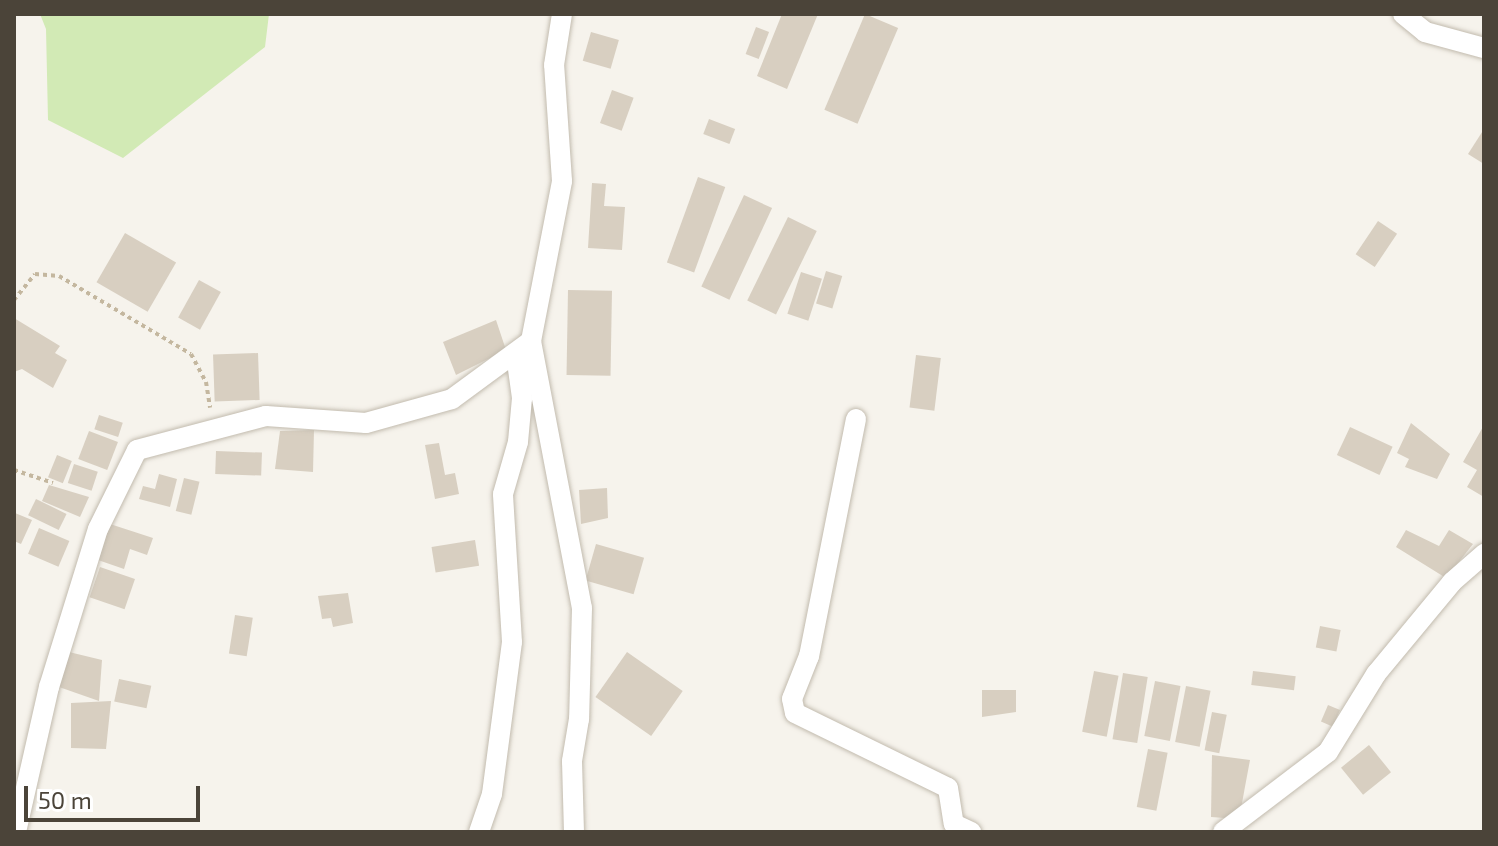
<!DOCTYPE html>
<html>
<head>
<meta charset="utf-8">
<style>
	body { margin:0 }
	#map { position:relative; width:1498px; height:846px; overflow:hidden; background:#f6f3ec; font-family:"Exo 2",sans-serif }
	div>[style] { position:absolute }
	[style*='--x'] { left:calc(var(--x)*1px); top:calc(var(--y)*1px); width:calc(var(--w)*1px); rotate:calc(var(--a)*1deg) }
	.green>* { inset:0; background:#d2eab5 }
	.building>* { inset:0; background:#d8cfc1; transform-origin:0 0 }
	.path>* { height:4px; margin-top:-2px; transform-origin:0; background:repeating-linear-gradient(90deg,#c4b79f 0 4px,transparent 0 8px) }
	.roads { filter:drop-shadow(0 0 2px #c2bbae) drop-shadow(0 0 2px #c2bbae) }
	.street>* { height:20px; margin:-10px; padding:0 10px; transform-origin:10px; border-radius:10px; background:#fff }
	span { translate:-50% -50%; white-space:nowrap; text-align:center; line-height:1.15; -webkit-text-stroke:6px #fff; paint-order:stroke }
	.frame { position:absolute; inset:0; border:16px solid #4b4439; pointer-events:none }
	.scale { position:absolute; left:24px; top:786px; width:176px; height:36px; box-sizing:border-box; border:4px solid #4b4439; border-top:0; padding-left:10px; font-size:24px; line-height:28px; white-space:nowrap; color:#4b4439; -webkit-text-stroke:6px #fff; paint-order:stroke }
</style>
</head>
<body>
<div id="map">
	<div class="green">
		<i style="clip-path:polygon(40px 14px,269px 14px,265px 47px,123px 158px,48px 120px,46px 29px)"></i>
	</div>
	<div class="building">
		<i style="clip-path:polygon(782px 14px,818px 14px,787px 89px,757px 76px)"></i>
		<i style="left:865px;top:14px;width:36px;height:104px;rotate:23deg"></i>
		<i style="left:756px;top:27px;width:14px;height:29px;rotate:21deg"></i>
		<i style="left:591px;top:32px;width:29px;height:30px;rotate:16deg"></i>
		<i style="left:612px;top:90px;width:23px;height:35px;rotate:20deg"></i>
		<i style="left:709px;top:119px;width:28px;height:16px;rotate:21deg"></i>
		<i style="clip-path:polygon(1484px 129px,1484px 164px,1468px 154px)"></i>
		<i style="left:698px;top:177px;width:29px;height:91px;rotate:20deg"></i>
		<i style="clip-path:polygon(592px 183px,606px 184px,604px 206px,625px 207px,622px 250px,588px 248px)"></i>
		<i style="left:744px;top:195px;width:31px;height:101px;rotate:25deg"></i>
		<i style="left:788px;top:217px;width:32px;height:93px;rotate:26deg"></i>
		<i style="left:1378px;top:221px;width:23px;height:40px;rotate:34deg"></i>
		<i style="left:125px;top:233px;width:59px;height:57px;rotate:30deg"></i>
		<i style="left:826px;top:271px;width:17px;height:34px;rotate:17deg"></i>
		<i style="left:801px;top:272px;width:22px;height:44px;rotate:18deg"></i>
		<i style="left:199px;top:280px;width:25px;height:43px;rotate:29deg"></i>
		<i style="left:568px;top:290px;width:44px;height:85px;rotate:1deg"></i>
		<i style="clip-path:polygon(14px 318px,60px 346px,55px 353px,67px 360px,53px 388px,22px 369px,14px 372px)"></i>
		<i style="clip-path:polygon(496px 320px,506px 350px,456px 375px,443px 342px)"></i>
		<i style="left:258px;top:353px;width:47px;height:45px;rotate:88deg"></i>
		<i style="left:916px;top:355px;width:25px;height:53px;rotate:7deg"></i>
		<i style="left:99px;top:415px;width:25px;height:15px;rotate:18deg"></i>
		<i style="clip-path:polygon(1411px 423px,1450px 454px,1437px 479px,1405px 467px,1409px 459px,1397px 453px)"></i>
		<i style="clip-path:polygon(1484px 425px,1484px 497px,1467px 487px,1477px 470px,1463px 462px)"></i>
		<i style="left:1350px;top:427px;width:47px;height:31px;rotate:25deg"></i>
		<i style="clip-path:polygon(314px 430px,313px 472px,275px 469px,280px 431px)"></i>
		<i style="left:89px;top:431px;width:31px;height:30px;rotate:21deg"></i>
		<i style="clip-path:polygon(439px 443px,445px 475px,455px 473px,459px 494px,435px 499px,425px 445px)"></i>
		<i style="left:216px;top:451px;width:46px;height:23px;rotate:2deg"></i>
		<i style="left:57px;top:455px;width:16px;height:24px;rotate:22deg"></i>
		<i style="left:74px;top:464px;width:25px;height:20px;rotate:18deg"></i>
		<i style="clip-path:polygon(159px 474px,177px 479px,170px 507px,139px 499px,143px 486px,155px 489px)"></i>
		<i style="left:184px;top:478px;width:16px;height:34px;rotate:14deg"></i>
		<i style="clip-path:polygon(49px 485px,89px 497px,80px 517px,42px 501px)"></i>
		<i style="clip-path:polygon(607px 488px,608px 518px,581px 524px,579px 490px)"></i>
		<i style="left:36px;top:499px;width:34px;height:18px;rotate:26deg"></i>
		<i style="clip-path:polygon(15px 513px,32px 520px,21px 544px,14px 541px)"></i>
		<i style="clip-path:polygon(110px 524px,153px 538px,147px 555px,130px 549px,124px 569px,98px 560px)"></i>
		<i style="left:39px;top:528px;width:33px;height:28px;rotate:23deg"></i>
		<i style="clip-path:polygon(1406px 530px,1439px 546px,1449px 530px,1473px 544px,1446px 578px,1396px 547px)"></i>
		<i style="left:475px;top:540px;width:26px;height:44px;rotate:81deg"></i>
		<i style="left:596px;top:544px;width:50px;height:38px;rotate:16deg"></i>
		<i style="left:100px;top:567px;width:37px;height:32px;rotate:19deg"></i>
		<i style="clip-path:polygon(348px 593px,353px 623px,333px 627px,331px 618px,322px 619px,318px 596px)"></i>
		<i style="left:235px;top:615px;width:18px;height:39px;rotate:9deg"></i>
		<i style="left:1320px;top:626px;width:21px;height:22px;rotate:11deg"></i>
		<i style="clip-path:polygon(69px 652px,102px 660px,99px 701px,59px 687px)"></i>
		<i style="left:627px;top:652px;width:68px;height:55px;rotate:35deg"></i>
		<i style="left:1094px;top:671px;width:25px;height:62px;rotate:11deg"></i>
		<i style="left:1253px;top:671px;width:43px;height:14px;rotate:7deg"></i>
		<i style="left:1123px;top:673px;width:25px;height:67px;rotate:9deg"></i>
		<i style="left:119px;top:679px;width:33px;height:23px;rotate:12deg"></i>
		<i style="left:1155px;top:681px;width:26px;height:56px;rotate:11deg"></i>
		<i style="left:1186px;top:686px;width:25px;height:57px;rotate:11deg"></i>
		<i style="clip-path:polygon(982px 690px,1016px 690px,1016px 712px,982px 717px)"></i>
		<i style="clip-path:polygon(111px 701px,106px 749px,71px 748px,71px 703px)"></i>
		<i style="left:1328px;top:705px;width:13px;height:18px;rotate:23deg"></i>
		<i style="left:1212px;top:712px;width:15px;height:39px;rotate:11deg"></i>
		<i style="left:1369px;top:745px;width:35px;height:36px;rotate:51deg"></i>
		<i style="left:1148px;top:749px;width:20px;height:59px;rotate:11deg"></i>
		<i style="clip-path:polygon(1212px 755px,1250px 760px,1239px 819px,1211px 817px)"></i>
	</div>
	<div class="path">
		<i style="--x:14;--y:300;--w:33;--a:-51"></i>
		<i style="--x:35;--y:274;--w:24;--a:5"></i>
		<i style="--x:59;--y:276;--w:153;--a:30.6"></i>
		<i style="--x:191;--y:354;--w:32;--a:62"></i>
		<i style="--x:206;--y:382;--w:26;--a:81"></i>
		<i style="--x:14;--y:470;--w:41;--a:18.4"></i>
	</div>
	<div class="roads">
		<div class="street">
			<i style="--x:1403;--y:14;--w:28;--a:39"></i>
			<i style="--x:1425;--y:32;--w:61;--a:15.2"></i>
			<i style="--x:531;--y:341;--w:272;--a:79.2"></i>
			<i style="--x:582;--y:608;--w:111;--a:91.5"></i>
			<i style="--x:579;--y:719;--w:43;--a:99.5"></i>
			<i style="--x:572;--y:761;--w:71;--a:88.4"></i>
			<i style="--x:856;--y:419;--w:242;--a:101.2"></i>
			<i style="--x:809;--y:656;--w:46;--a:111.6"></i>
			<i style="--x:792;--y:699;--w:14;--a:78"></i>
			<i style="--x:795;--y:713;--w:170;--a:26.1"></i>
			<i style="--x:948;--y:788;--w:36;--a:81"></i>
			<i style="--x:954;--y:824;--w:19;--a:25"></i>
			<i style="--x:16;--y:832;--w:149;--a:-77.2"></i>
			<i style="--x:49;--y:687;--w:165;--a:-72.8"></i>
			<i style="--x:98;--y:529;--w:88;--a:-63.7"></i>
			<i style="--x:137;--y:450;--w:133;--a:-14.8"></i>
			<i style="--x:266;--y:416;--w:100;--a:4"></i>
			<i style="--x:366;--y:423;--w:89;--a:-15.6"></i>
			<i style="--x:452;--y:399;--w:98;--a:-36.3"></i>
			<i style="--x:531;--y:341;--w:163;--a:-79"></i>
			<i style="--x:562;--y:181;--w:116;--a:-93.9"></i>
			<i style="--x:554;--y:65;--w:52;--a:-81.1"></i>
			<i style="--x:479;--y:832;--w:40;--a:-71.1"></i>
			<i style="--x:492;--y:794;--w:153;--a:-82.5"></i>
			<i style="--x:512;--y:642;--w:148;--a:-93.5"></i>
			<i style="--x:503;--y:494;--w:54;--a:-73.9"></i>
			<i style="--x:518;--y:442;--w:44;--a:-84.8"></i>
			<i style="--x:522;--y:398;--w:43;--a:-97.9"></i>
			<i style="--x:1223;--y:832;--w:132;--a:-37.3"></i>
			<i style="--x:1328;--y:752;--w:92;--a:-58.4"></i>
			<i style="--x:1376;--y:674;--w:119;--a:-50.4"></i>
			<i style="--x:1452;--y:582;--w:43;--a:-41.2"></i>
		</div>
	</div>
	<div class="frame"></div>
	<div class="scale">50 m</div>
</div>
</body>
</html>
